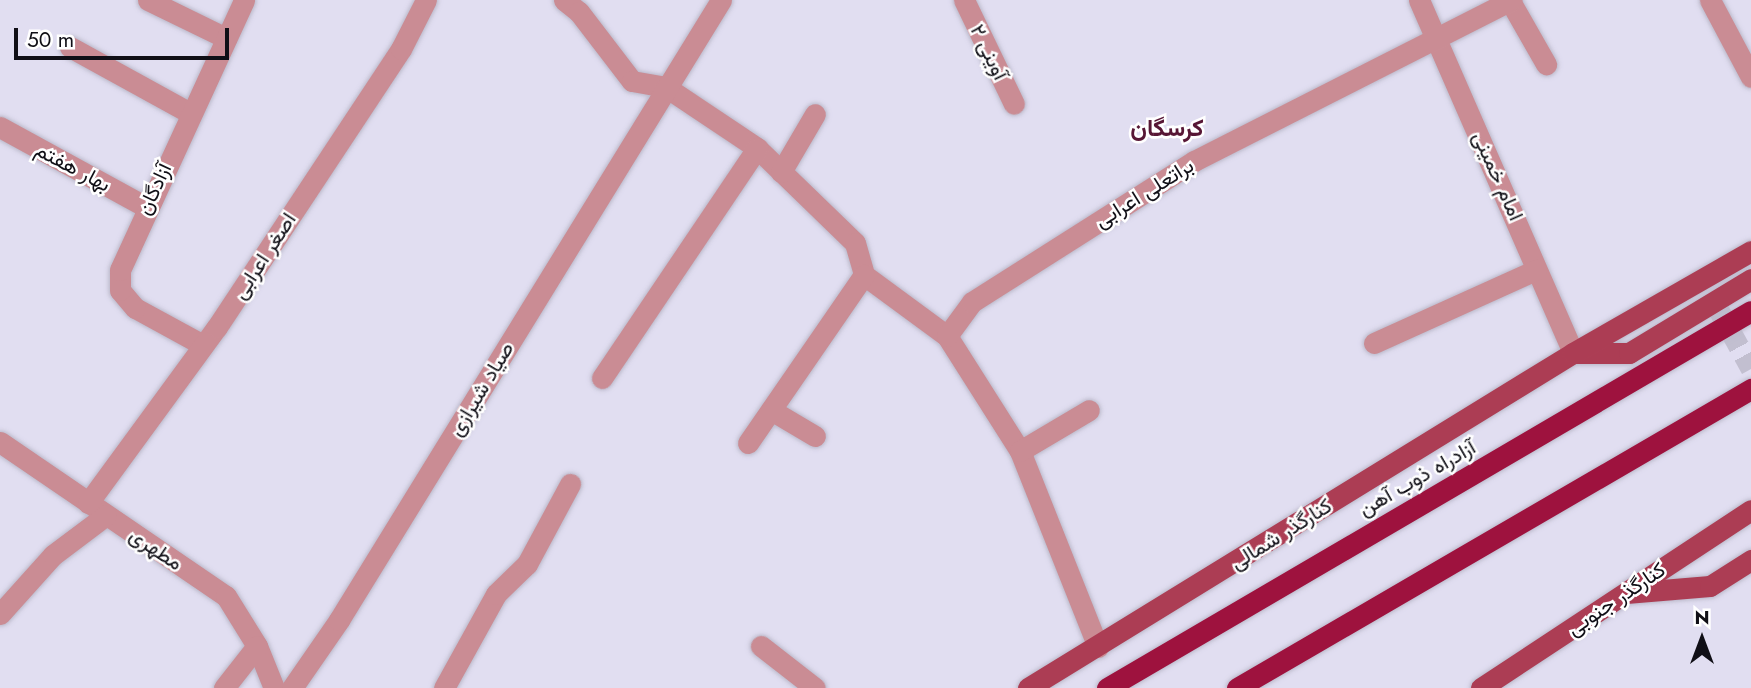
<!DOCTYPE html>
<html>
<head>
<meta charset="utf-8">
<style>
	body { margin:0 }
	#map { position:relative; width:1751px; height:688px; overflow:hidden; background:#e1def1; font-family:Jost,Vazirmatn,sans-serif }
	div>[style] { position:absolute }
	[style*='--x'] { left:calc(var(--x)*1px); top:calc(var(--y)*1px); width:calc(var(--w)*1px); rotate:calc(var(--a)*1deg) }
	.major-tunnel>* { height:21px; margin-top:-10.5px; transform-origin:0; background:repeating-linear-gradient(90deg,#c2bfd0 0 21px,transparent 0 31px) }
	.roads { filter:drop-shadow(0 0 2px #bbb9ca) drop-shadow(0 0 2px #bbb9ca) }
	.minor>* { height:21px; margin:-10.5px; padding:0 10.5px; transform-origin:10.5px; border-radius:10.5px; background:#ca8c94 }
	.major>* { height:21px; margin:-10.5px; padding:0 10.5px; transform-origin:10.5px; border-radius:10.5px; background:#ac3d54 }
	.highway>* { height:21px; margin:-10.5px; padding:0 10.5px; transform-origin:10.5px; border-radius:10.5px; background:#9e123e }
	span { translate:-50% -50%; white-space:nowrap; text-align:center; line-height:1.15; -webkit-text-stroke:5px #fff; paint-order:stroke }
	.street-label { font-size:21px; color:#100f16 }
	.quarter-label { font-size:24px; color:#571635; font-weight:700 }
	.north { position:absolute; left:1667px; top:604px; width:70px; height:70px; -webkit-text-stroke:5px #fff; paint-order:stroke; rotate:0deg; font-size:19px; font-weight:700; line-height:28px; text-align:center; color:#100f16 }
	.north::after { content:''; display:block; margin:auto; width:24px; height:32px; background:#100f16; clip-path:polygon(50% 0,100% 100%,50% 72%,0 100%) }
	.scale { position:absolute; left:14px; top:28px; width:215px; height:32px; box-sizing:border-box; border:4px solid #100f16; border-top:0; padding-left:9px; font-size:21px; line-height:24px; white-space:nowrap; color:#100f16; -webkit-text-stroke:5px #fff; paint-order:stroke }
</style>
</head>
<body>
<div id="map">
	<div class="major-tunnel">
		<i style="--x:1714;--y:301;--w:77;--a:61.1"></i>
	</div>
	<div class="roads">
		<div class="minor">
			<i style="--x:148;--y:0;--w:87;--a:26"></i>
			<i style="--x:564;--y:0;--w:19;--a:39"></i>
			<i style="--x:579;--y:12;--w:87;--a:52.5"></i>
			<i style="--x:632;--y:81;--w:35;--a:10"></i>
			<i style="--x:666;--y:87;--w:110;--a:33.8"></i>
			<i style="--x:757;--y:148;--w:136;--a:44.1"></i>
			<i style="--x:855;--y:243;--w:33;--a:74"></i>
			<i style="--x:864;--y:275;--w:103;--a:36.3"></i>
			<i style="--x:947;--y:336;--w:136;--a:57.6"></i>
			<i style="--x:1020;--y:451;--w:211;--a:68.3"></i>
			<i style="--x:964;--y:0;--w:115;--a:64.3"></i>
			<i style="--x:1419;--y:0;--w:385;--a:66.4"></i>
			<i style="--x:1710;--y:0;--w:87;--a:62"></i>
			<i style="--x:1510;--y:1;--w:73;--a:60.3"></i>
			<i style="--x:70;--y:47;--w:137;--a:28.8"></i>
			<i style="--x:0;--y:127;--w:166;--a:28.7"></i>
			<i style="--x:781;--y:172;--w:67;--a:-59.6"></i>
			<i style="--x:947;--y:336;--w:42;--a:-53.7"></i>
			<i style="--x:972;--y:302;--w:263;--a:-32.4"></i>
			<i style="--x:1194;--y:161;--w:356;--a:-26.9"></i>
			<i style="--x:1374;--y:343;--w:178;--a:-24.3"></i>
			<i style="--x:203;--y:345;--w:77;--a:-151.4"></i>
			<i style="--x:135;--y:308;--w:23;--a:-130"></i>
			<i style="--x:120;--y:290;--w:20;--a:-90"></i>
			<i style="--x:120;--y:270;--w:297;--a:-65.3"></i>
			<i style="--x:602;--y:378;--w:277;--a:-56"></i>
			<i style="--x:771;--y:410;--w:51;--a:30.6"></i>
			<i style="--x:0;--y:442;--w:273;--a:34.3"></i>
			<i style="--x:226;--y:596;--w:59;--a:58.2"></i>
			<i style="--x:257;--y:646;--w:45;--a:68"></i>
			<i style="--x:748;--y:443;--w:204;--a:-55.4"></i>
			<i style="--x:1020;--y:451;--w:80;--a:-30.7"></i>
			<i style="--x:88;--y:503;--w:218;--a:-53.8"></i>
			<i style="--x:217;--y:327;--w:333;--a:-56.5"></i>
			<i style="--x:401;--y:49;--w:55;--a:-63"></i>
			<i style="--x:0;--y:614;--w:79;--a:-48.1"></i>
			<i style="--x:53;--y:555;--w:66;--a:-37"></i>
			<i style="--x:761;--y:646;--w:68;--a:37.9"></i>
			<i style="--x:224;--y:688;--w:53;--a:-51.8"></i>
			<i style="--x:292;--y:688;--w:83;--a:-55.3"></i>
			<i style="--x:339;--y:620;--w:728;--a:-58.36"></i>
			<i style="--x:444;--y:688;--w:107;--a:-61"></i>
			<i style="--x:496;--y:594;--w:43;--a:-44.1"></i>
			<i style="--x:527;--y:564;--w:91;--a:-61.7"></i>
		</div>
		<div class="major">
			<i style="--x:1575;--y:353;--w:54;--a:0"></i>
			<i style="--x:1629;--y:353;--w:143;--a:-31.2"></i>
			<i style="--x:1626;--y:593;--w:84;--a:-4.8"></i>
			<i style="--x:1710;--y:586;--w:49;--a:-32.4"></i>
			<i style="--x:1028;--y:688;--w:640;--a:-31.58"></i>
			<i style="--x:1573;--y:353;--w:205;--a:-29.8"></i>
			<i style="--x:1481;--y:688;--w:323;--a:-33.4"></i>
		</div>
		<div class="highway">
			<i style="--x:1107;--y:688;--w:746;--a:-30.34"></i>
			<i style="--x:1237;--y:688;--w:595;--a:-30.19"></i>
		</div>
	</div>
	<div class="street-label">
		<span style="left:989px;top:52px;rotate:64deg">آوینی ۲</span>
		<span style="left:73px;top:167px;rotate:28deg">بهار هفتم</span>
		<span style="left:1498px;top:176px;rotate:66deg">امام خمینی</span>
		<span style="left:154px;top:189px;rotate:-65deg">آزادگان</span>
		<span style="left:1144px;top:193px;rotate:-32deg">براتعلی اعرابی</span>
		<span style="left:264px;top:256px;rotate:-57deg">اصغر اعرابی</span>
		<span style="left:481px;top:389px;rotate:-59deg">صیاد شیرازی</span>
		<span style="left:1417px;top:478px;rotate:-30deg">آزادراه ذوب آهن</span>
		<span style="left:1281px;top:534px;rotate:-32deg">کنارگذر شمالی</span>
		<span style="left:156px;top:549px;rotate:34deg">مطهری</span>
		<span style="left:1616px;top:599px;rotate:-34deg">کنارگذر جنوبی</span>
	</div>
	<div class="quarter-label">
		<span style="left:1167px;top:128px">کرسگان</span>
	</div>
	<div class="north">N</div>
	<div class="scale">50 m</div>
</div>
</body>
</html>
